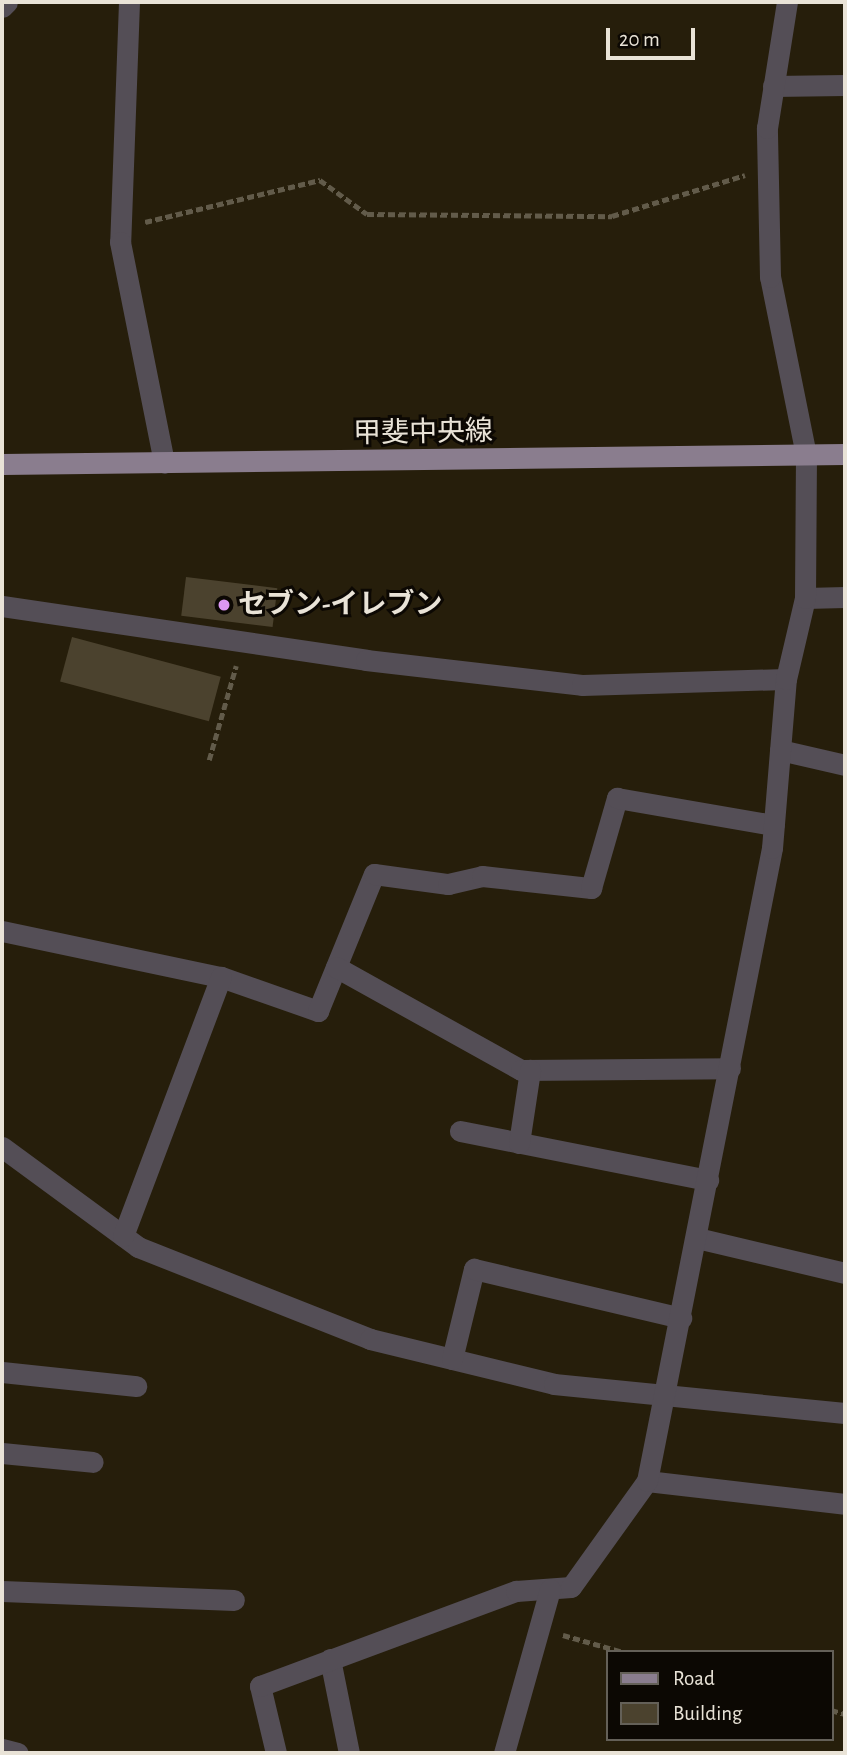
<!DOCTYPE html>
<html>
<head>
<meta charset="utf-8">
<style>
	body { margin:0 }
	#map { position:relative; width:847px; height:1755px; overflow:hidden; background:#261e0b; font-family:"Alegreya Sans","Noto Sans JP",sans-serif }
	div>[style] { position:absolute }
	[style*='--x'] { left:calc(var(--x)*1px); top:calc(var(--y)*1px); width:calc(var(--w)*1px); rotate:calc(var(--a)*1deg) }
	.building>* { inset:0; background:#4b422e; transform-origin:0 0 }
	.path>* { height:4.5px; margin-top:-2.25px; transform-origin:0; background:repeating-linear-gradient(90deg,#625b4a 0 7px,transparent 0 10.5px) }
	.minor>* { height:21px; margin:-10.5px; padding:0 10.5px; transform-origin:10.5px; border-radius:10.5px; background:#544e56 }
	.major>* { height:21px; margin:-10.5px; padding:0 10.5px; transform-origin:10.5px; border-radius:10.5px; background:#8a7d8e }
	.dots>* { width:19px; height:19px; translate:-50% -50%; box-sizing:border-box; border:4px solid #0c0803; border-radius:50% }
	span { translate:-50% -50%; white-space:nowrap; text-align:center; line-height:1.15; -webkit-text-stroke:6px #0c0803; paint-order:stroke }
	.street-label { font-size:28px; color:#e9e3d7 }
	.poi-label { font-size:28px; color:#e9e3d7; font-weight:700 }
	.left { translate:0 -50%; text-align:left }
	.frame { position:absolute; inset:0; border:4px solid #e9e3d7; pointer-events:none }
	.legend { position:absolute; left:606px; top:1650px; width:228px; height:91px; box-sizing:border-box; background:#0c0803; border:2px solid #646058; margin:0; padding:9px 12px; list-style:none; font-size:21px; color:#e9e3d7 }
	.legend li { display:flex; align-items:center; gap:14px; height:35px }
	.legend b { width:35px; border:2px solid #646058 }
	.scale { position:absolute; left:606px; top:28px; width:89px; height:32px; box-sizing:border-box; border:4px solid #e9e3d7; border-top:0; padding-left:9px; font-size:21px; line-height:24px; white-space:nowrap; color:#e9e3d7; -webkit-text-stroke:5px #0c0803; paint-order:stroke }
</style>
</head>
<body>
<div id="map">
	<div class="building">
		<i style="left:186px;top:577px;width:92px;height:39px;rotate:7deg"></i>
		<i style="left:72px;top:637px;width:154px;height:46px;rotate:15deg"></i>
	</div>
	<div class="path">
		<i style="--x:145;--y:222;--w:180;--a:-13.5"></i>
		<i style="--x:320;--y:180;--w:58;--a:35.9"></i>
		<i style="--x:367;--y:214;--w:245;--a:0.5"></i>
		<i style="--x:612;--y:216;--w:139;--a:-17.1"></i>
		<i style="--x:209;--y:760;--w:98;--a:-74"></i>
		<i style="--x:563;--y:1635;--w:62;--a:15.8"></i>
		<i style="--x:831;--y:1710;--w:15;--a:16"></i>
	</div>
	<div class="minor">
		<i style="--x:129;--y:2;--w:240;--a:92.1"></i>
		<i style="--x:120;--y:242;--w:225;--a:78.7"></i>
		<i style="--x:2;--y:7;--w:7;--a:-45"></i>
		<i style="--x:773;--y:86;--w:72;--a:-0.8"></i>
		<i style="--x:805;--y:598;--w:40;--a:-1.4"></i>
		<i style="--x:2;--y:606;--w:368;--a:8.4"></i>
		<i style="--x:366;--y:660;--w:217;--a:6.6"></i>
		<i style="--x:582;--y:685;--w:204;--a:-1.7"></i>
		<i style="--x:780;--y:750;--w:67;--a:13"></i>
		<i style="--x:2;--y:931;--w:224;--a:11.9"></i>
		<i style="--x:221;--y:977;--w:103;--a:19.3"></i>
		<i style="--x:318;--y:1011;--w:148;--a:-67.8"></i>
		<i style="--x:374;--y:874;--w:75;--a:7.7"></i>
		<i style="--x:448;--y:884;--w:35;--a:-13"></i>
		<i style="--x:482;--y:876;--w:110;--a:6.3"></i>
		<i style="--x:591;--y:888;--w:94;--a:-73.9"></i>
		<i style="--x:617;--y:798;--w:159;--a:9.8"></i>
		<i style="--x:336;--y:967;--w:212;--a:29.1"></i>
		<i style="--x:521;--y:1070;--w:209;--a:-0.5"></i>
		<i style="--x:460;--y:1131;--w:253;--a:11.2"></i>
		<i style="--x:519;--y:1143;--w:74;--a:-81.4"></i>
		<i style="--x:2;--y:1147;--w:169;--a:36.3"></i>
		<i style="--x:138;--y:1247;--w:250;--a:21.6"></i>
		<i style="--x:370;--y:1339;--w:189;--a:13.7"></i>
		<i style="--x:554;--y:1384;--w:292;--a:5.7"></i>
		<i style="--x:123;--y:1236;--w:277;--a:-69.3"></i>
		<i style="--x:697;--y:1238;--w:152;--a:13.3"></i>
		<i style="--x:452;--y:1359;--w:93;--a:-76.3"></i>
		<i style="--x:474;--y:1269;--w:213;--a:13.3"></i>
		<i style="--x:2;--y:1372;--w:135;--a:6"></i>
		<i style="--x:2;--y:1453;--w:91;--a:5.6"></i>
		<i style="--x:647;--y:1481;--w:199;--a:6.6"></i>
		<i style="--x:2;--y:1591;--w:232;--a:2.2"></i>
		<i style="--x:330;--y:1659;--w:96;--a:78.6"></i>
		<i style="--x:2;--y:1749;--w:16;--a:14"></i>
		<i style="--x:276;--y:1753;--w:69;--a:-103.4"></i>
		<i style="--x:260;--y:1686;--w:273;--a:-20.4"></i>
		<i style="--x:516;--y:1591;--w:55;--a:-4.2"></i>
		<i style="--x:571;--y:1587;--w:130;--a:-54.4"></i>
		<i style="--x:647;--y:1481;--w:645;--a:-78.83"></i>
		<i style="--x:772;--y:848;--w:170;--a:-85.3"></i>
		<i style="--x:786;--y:679;--w:83;--a:-76.8"></i>
		<i style="--x:805;--y:598;--w:143;--a:-89.6"></i>
		<i style="--x:806;--y:455;--w:182;--a:-101.4"></i>
		<i style="--x:770;--y:277;--w:149;--a:-91.2"></i>
		<i style="--x:767;--y:128;--w:128;--a:-81"></i>
		<i style="--x:504;--y:1753;--w:170;--a:-74.3"></i>
	</div>
	<div class="major">
		<i style="--x:2;--y:464;--w:843;--a:-0.68"></i>
	</div>
	<div class="dots">
		<i style="left:224px;top:605px;background:#dd98f3"></i>
	</div>
	<div class="street-label">
		<span style="left:423px;top:433px;rotate:-1deg">甲斐中央線</span>
	</div>
	<div class="poi-label">
		<span class="left" style="left:238px;top:605px">セブン-イレブン</span>
	</div>
	<div class="frame"></div>
	<ul class="legend">
	<li><b style="height:9px;background:#8a7d8e"></b>Road</li>
	<li><b style="height:19px;background:#4b422e"></b>Building</li>
	</ul>
	<div class="scale">20 m</div>
</div>
</body>
</html>
